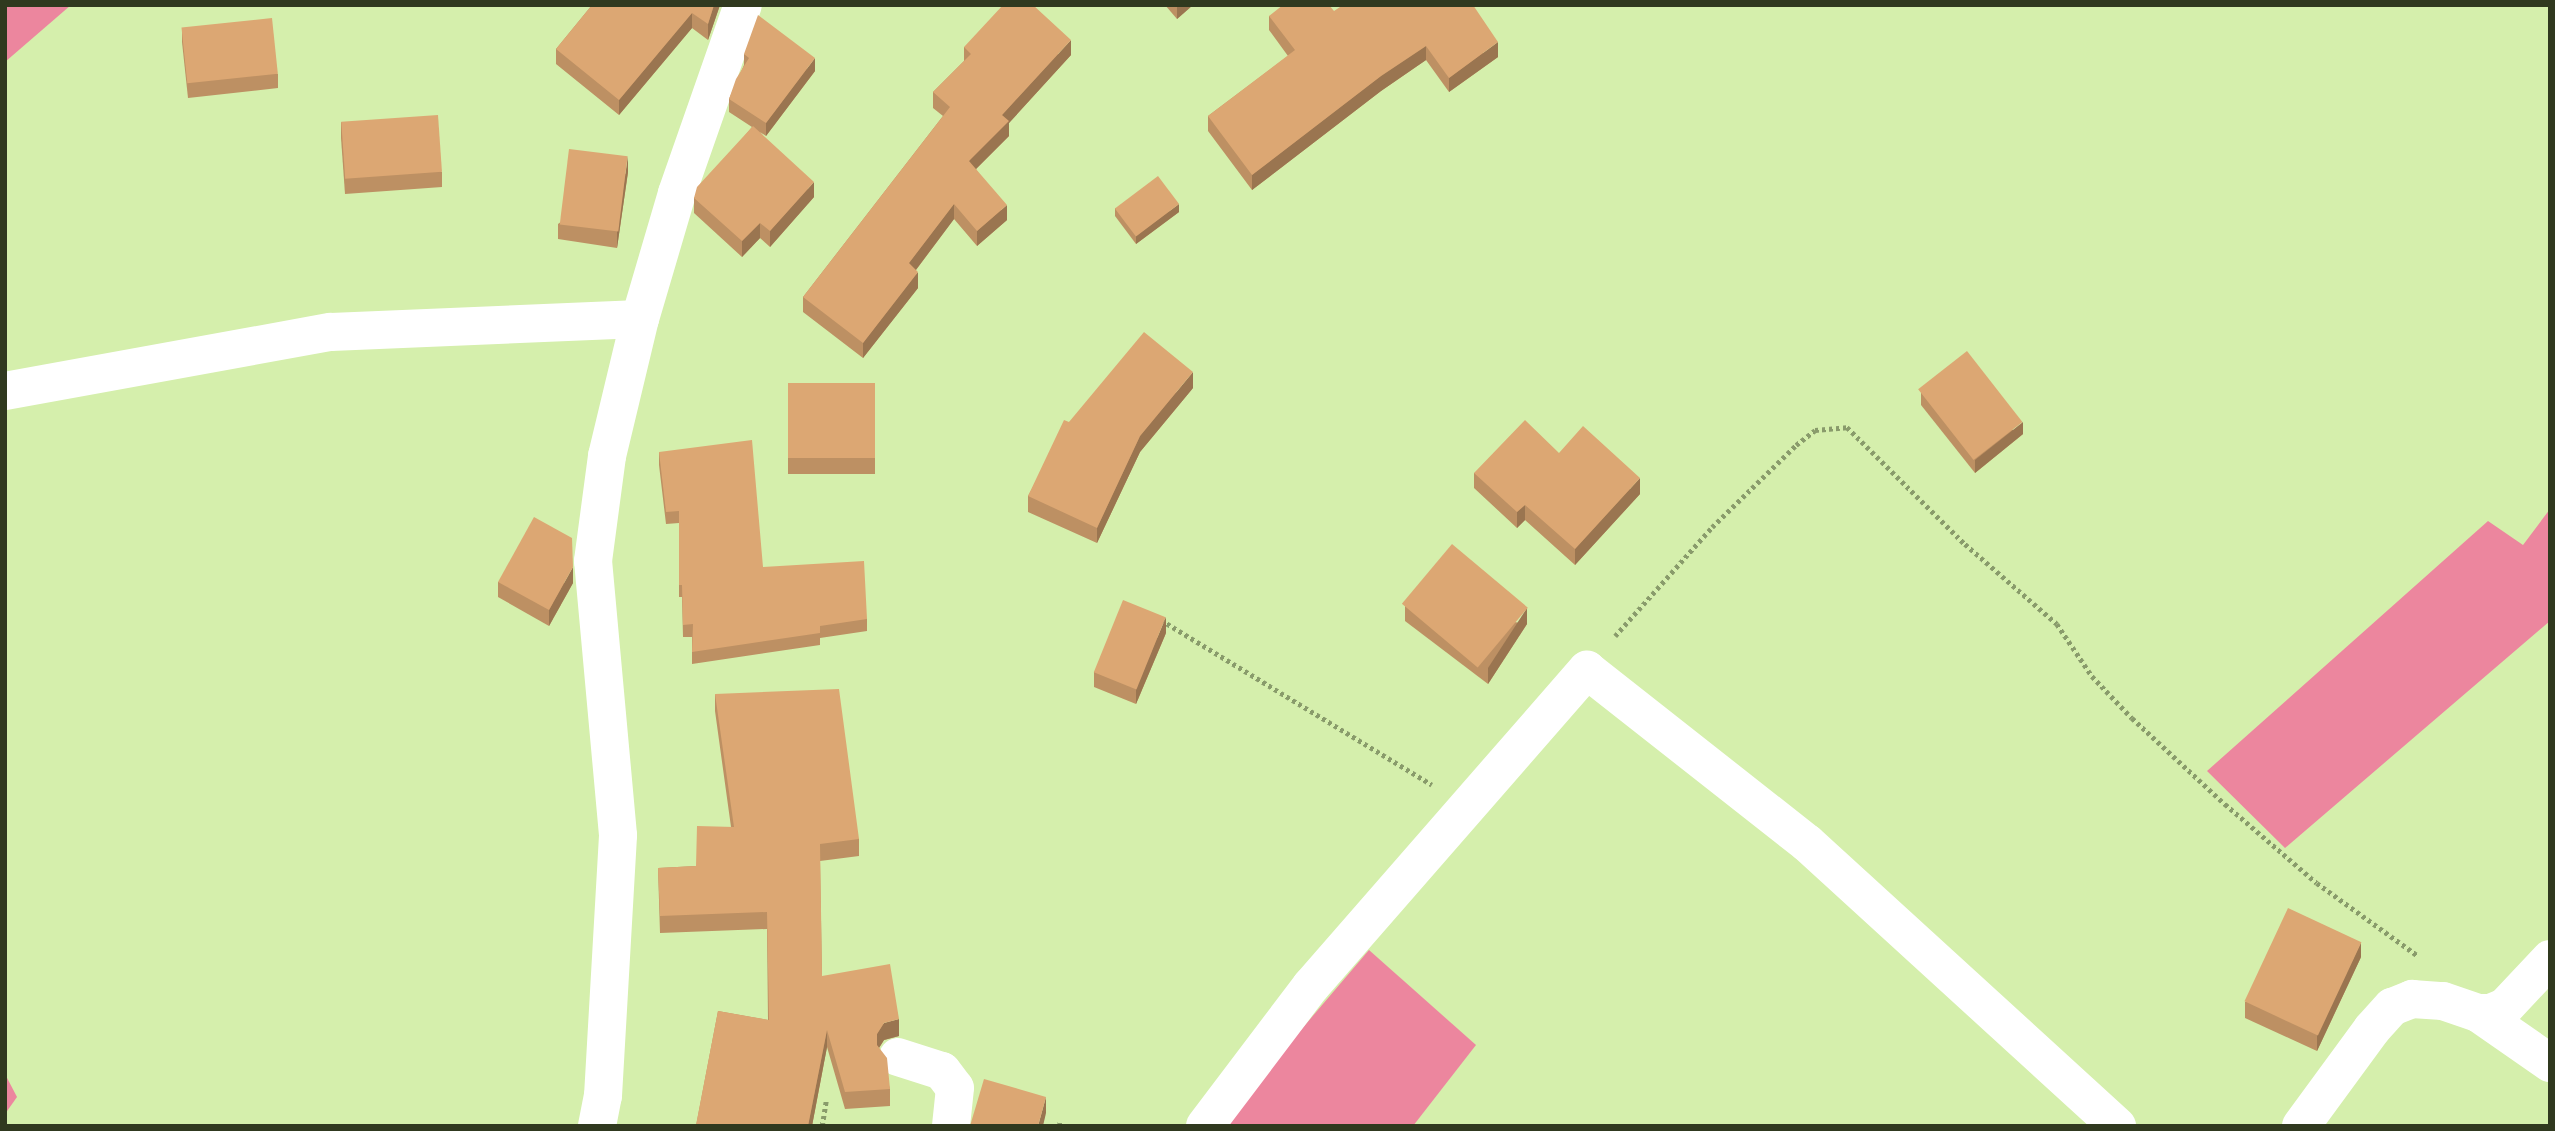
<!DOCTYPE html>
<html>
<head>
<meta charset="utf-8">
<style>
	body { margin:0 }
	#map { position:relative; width:2555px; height:1131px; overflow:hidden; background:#d5efac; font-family:Manrope,sans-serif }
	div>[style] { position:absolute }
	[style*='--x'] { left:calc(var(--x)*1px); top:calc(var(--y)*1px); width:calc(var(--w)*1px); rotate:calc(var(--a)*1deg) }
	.forest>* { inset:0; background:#ec869e }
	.path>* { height:4.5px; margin-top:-2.25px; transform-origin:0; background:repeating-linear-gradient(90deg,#899b6b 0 3.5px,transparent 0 7px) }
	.minor>* { height:38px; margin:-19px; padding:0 19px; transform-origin:19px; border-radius:19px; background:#fff }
	.wall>* { inset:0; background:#bd9063; transform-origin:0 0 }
	.shaded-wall>* { inset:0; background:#9a7550 }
	.building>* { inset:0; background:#dca773; transform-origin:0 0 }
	span { translate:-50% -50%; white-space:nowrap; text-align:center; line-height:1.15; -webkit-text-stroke:7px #d5efac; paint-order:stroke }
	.frame { position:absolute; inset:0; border:7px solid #30391f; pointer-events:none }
</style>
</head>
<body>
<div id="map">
	<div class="forest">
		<i style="clip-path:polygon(5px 5px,71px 5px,5px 62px)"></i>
		<i style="clip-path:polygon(2550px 509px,2550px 621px,2285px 848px,2207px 771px,2488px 521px,2523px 545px)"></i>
		<i style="clip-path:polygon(1369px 950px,1476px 1045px,1413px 1126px,1219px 1126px)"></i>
		<i style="clip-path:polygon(5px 1074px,17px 1097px,5px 1114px)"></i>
	</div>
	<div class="path">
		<i style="--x:1161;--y:620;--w:317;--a:31.3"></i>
		<i style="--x:1615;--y:636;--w:146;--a:-48.3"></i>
		<i style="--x:1712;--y:527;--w:117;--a:-44.3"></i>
		<i style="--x:1796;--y:445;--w:24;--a:-38"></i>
		<i style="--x:1815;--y:430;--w:32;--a:-5"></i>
		<i style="--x:1847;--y:427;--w:166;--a:44.8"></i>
		<i style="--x:1965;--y:544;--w:122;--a:41"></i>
		<i style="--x:2057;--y:624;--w:63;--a:56.1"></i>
		<i style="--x:2092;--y:676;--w:58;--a:46.4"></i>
		<i style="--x:2132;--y:718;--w:127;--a:42.8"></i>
		<i style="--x:2225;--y:804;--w:121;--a:40.7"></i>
		<i style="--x:2317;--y:883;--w:123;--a:35.8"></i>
		<i style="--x:822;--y:1126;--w:25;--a:-81"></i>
		<i style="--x:1059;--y:1126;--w:4;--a:-76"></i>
	</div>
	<div class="minor">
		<i style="--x:5;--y:391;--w:331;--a:-10.3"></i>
		<i style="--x:331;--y:332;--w:309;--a:-2.4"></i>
		<i style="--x:2478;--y:1013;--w:88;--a:34.8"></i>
		<i style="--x:898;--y:1057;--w:46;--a:17.7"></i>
		<i style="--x:942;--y:1071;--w:21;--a:53"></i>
		<i style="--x:955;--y:1088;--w:38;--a:96"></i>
		<i style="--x:597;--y:1126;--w:31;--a:-79"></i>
		<i style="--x:603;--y:1096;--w:261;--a:-86.7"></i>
		<i style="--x:618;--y:835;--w:275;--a:-95.2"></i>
		<i style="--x:593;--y:561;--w:106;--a:-82.4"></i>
		<i style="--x:607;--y:456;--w:141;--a:-76.5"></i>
		<i style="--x:640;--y:319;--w:131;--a:-73.6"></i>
		<i style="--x:677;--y:193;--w:199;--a:-70.7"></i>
		<i style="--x:1205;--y:1126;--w:176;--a:-52.9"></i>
		<i style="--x:1311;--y:986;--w:420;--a:-48.9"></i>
		<i style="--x:1587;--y:670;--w:280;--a:38.2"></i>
		<i style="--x:1807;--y:843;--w:420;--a:42.4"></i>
		<i style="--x:2301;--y:1126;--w:120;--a:-53.8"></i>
		<i style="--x:2372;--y:1029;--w:30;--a:-48"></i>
		<i style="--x:2392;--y:1007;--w:22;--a:-22"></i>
		<i style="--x:2412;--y:999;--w:31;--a:4"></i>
		<i style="--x:2443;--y:1001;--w:37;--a:19"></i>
		<i style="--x:2478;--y:1013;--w:12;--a:0"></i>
		<i style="--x:2490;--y:1013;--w:16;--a:-22"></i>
		<i style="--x:2505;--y:1007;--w:66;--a:-46.8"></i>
	</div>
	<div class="wall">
		<i style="clip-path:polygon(592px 5px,720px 5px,708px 40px,692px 28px,619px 115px,556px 64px,556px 49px)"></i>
		<i style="clip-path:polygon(1165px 5px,1193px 5px,1177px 19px)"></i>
		<i style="clip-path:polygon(1334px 11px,1498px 57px,1449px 92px,1426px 60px,1381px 91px,1252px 190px,1208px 131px,1208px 116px,1288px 56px,1269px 30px,1269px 16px)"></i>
		<i style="clip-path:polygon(182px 28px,278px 74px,278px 88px,188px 98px,182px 42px)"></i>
		<i style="clip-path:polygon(964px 47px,1071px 55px,1009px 123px,1009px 136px,976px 169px,1007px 220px,977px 246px,954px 219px,916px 270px,918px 288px,863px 358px,803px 312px,803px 297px,943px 116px,933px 108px,933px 92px,964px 61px)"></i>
		<i style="clip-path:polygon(744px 54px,815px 71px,766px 136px,760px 132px,814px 197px,770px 247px,760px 238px,742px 257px,694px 213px,694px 198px,752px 127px,729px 112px,729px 99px,744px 65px)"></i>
		<i style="clip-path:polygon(341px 122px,442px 172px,442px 187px,345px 194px,341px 138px)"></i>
		<i style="clip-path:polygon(628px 172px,617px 248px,558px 239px,558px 224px)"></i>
		<i style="clip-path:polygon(1115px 208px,1179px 212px,1136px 244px,1115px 216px)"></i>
		<i style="left:788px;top:383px;width:87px;height:91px"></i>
		<i style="clip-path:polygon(1193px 388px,1140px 452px,1097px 543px,1028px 512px,1028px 496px,1069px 422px)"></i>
		<i style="clip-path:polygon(1921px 392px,2023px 434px,1975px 473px,1921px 405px)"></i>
		<i style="clip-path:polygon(659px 452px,763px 567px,867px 619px,867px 631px,820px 638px,820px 645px,692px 664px,692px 637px,683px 637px,682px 597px,679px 597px,679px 523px,666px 524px,659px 465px)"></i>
		<i style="clip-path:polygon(1559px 453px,1640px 494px,1575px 565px,1525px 520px,1517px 528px,1474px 488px,1474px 473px)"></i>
		<i style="clip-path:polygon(498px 582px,573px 583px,549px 626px,498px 597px)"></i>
		<i style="clip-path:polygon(1405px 606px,1527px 624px,1488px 684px,1405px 621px)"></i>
		<i style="clip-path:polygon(1166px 633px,1136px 704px,1094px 687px,1094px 672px)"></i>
		<i style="clip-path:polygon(715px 694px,859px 839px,859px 856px,820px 861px,822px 976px,899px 1036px,884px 1040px,879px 1048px,890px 1089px,890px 1106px,845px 1109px,827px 1047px,812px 1126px,696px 1126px,718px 1011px,768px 1020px,767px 929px,660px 933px,658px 868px,696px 866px,731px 827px,715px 711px)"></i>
		<i style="clip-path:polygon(2361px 957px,2317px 1051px,2245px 1018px,2245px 1002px)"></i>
	</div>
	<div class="shaded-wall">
		<i style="clip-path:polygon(714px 5px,720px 5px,708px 40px,708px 24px)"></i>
		<i style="clip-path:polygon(1177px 5px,1193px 5px,1177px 19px)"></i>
		<i style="clip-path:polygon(692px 13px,692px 28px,619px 115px,619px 100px)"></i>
		<i style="clip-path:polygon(1071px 40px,1071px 55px,1009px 123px,1009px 136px,969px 176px,969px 161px,1002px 115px)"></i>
		<i style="clip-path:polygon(1498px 42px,1498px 57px,1449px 92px,1449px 78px)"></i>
		<i style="clip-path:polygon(1426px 46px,1426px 60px,1381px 91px,1252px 190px,1252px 175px,1381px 76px)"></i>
		<i style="clip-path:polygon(815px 58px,815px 71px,766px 136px,766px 123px)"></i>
		<i style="clip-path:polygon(628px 156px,628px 172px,617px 248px,617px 232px)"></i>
		<i style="clip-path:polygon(814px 182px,814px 197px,770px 247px,770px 231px)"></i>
		<i style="clip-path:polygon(954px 204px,954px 219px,909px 279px,909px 263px)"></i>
		<i style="clip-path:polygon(1179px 204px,1179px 212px,1136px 244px,1136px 236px)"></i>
		<i style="clip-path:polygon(1007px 205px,1007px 220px,977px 246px,977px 231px)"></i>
		<i style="clip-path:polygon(760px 223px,760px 238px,742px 257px,742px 241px)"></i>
		<i style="clip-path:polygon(918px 272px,918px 288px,863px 358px,863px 343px)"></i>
		<i style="clip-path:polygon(1193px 372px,1193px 388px,1140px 452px,1097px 543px,1097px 528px,1140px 436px)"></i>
		<i style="clip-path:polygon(2023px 422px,2023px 434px,1975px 473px,1975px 460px)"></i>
		<i style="clip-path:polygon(1640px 478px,1640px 494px,1575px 565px,1575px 549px)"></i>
		<i style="clip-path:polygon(1525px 505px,1525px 520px,1517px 528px,1517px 512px)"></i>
		<i style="clip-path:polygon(573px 567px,573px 583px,549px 626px,549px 610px)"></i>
		<i style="clip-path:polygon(1527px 608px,1527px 624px,1488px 684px,1488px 668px)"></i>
		<i style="clip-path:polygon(1166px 617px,1166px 633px,1136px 704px,1136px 688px)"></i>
		<i style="clip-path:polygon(2361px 942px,2361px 957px,2317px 1051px,2317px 1035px)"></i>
		<i style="clip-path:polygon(899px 1019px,899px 1036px,884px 1040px,877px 1051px,877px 1034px,884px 1023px)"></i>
		<i style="clip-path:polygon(827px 1030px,827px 1047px,812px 1126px,808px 1126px)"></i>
		<i style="clip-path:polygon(1046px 1097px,1046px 1113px,1043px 1126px,1038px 1126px)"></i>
	</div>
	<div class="building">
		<i style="clip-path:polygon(592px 5px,714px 5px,708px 24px,692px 13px,619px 100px,556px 49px)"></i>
		<i style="clip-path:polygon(1003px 5px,1033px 5px,1071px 40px,1002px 115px,1009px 121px,969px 161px,1007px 205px,977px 231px,954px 204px,909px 263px,918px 272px,863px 343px,803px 297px,950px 107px,933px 92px,971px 54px,964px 47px)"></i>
		<i style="clip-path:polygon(1283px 5px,1329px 5px,1334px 11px,1343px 5px,1473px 5px,1498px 42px,1449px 78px,1426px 46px,1381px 76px,1252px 175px,1208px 116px,1295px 50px,1269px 16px)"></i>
		<i style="clip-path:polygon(758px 15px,815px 58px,766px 123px,729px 99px,736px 79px,749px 58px,744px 54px)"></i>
		<i style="left:272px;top:18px;width:56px;height:91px;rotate:84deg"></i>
		<i style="left:438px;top:115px;width:57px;height:97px;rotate:86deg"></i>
		<i style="clip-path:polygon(753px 126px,814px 182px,770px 231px,760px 223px,742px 241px,694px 198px,697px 187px)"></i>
		<i style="left:569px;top:149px;width:59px;height:76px;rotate:7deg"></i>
		<i style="left:1158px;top:176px;width:35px;height:54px;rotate:53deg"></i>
		<i style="clip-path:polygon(1144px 332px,1193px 372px,1140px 436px,1097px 528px,1028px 496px,1064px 420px,1069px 422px)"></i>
		<i style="left:1967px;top:351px;width:90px;height:62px;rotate:52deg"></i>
		<i style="left:788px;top:383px;width:87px;height:75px"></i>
		<i style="clip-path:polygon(1525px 420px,1559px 453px,1583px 426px,1640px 478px,1575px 549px,1525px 505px,1517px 512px,1474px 473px)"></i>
		<i style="clip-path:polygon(752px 440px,763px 567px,864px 561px,867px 619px,820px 626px,820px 633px,692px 652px,693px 624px,683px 625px,682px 585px,679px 585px,679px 511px,666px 512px,659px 452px)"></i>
		<i style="clip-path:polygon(534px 517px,572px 538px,573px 567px,549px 610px,498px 582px)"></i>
		<i style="left:1452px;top:544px;width:99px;height:78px;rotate:40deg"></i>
		<i style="left:1123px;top:600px;width:46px;height:78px;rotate:22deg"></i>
		<i style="clip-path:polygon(839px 689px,859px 839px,820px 844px,822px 976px,890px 964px,899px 1019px,884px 1023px,877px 1034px,877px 1045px,887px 1058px,890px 1089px,845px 1092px,827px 1030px,808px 1126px,696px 1125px,718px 1011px,769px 1020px,767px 912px,660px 916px,658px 868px,696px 866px,697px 826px,734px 827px,715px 694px)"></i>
		<i style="left:2288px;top:908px;width:81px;height:103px;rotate:25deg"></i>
		<i style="clip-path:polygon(984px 1079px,1046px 1097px,1038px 1126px,970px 1126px)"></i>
	</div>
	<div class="frame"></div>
</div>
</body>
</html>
